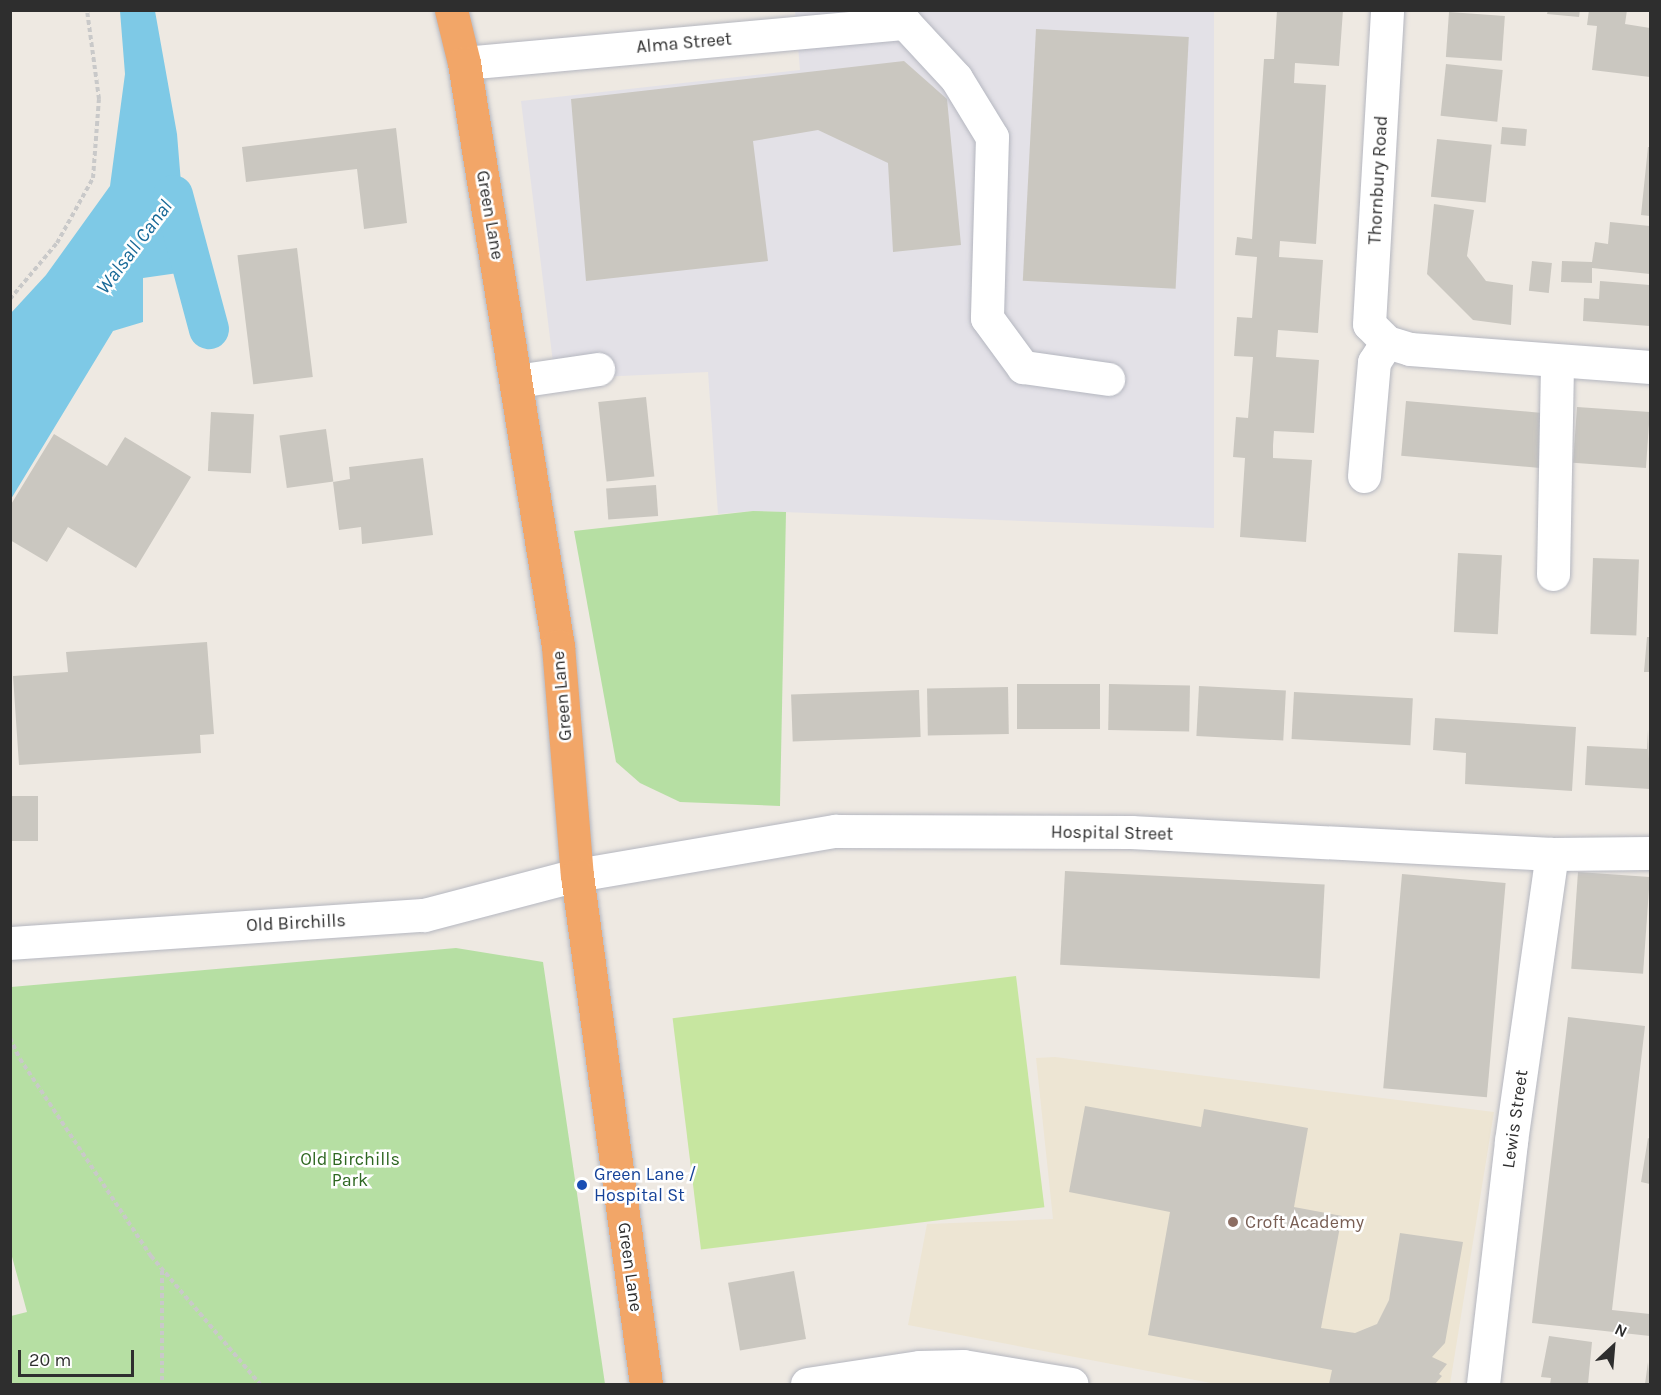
<!DOCTYPE html>
<html>
<head>
<meta charset="utf-8">
<style>
	body { margin:0 }
	#map { position:relative; width:1661px; height:1395px; overflow:hidden; background:#eee9e2; font-family:Karla,sans-serif }
	div>[style] { position:absolute }
	[style*='--x'] { left:calc(var(--x)*1px); top:calc(var(--y)*1px); width:calc(var(--w)*1px); rotate:calc(var(--a)*1deg) }
	.industrial>* { inset:0; background:#e3e1e7 }
	.education>* { inset:0; background:#ede5d3 }
	.green>* { inset:0; background:#b6dfa3 }
	.pitch>* { inset:0; background:#c7e6a0; transform-origin:0 0 }
	.water>* { inset:0; background:#7ec9e6 }
	.canal>* { height:40px; margin:-20px; padding:0 20px; transform-origin:20px; border-radius:20px; background:#7ec9e6 }
	.building>* { inset:0; background:#cac7c0; transform-origin:0 0 }
	.path>* { height:4px; margin-top:-2px; transform-origin:0; background:repeating-linear-gradient(90deg,#c9c9c9 0 4.5px,transparent 0 7.5px) }
	.roads { filter:drop-shadow(0 0 2px #b5b7c0) drop-shadow(0 0 2px #b5b7c0) }
	.minor>* { height:33px; margin:-16.5px; padding:0 16.5px; transform-origin:16.5px; border-radius:16.5px; background:#fff }
	.highway>* { height:33px; margin:-16.5px; padding:0 16.5px; transform-origin:16.5px; border-radius:16.5px; background:#f2a668 }
	.dots>* { width:16px; height:16px; translate:-50% -50%; box-sizing:border-box; border:3px solid #fff; border-radius:50% }
	span { translate:-50% -50%; white-space:nowrap; text-align:center; line-height:1.15; -webkit-text-stroke:5px #fff; paint-order:stroke }
	.street-label { font-size:18px; color:#2e2e2e }
	.park-label { font-size:18px; color:#2e6721 }
	.transit-label { font-size:18px; color:#164399 }
	.left { translate:0 -50%; text-align:left }
	.education-label { font-size:18px; color:#785e54 }
	.water-label { font-size:20px; color:#186997; font-style:italic }
	.frame { position:absolute; inset:0; border:12px solid #2e2e2e; pointer-events:none }
	.north { position:absolute; left:1583px; top:1317px; width:60px; height:60px; -webkit-text-stroke:4px #fff; paint-order:stroke; rotate:26deg; font-size:16px; font-weight:700; line-height:24px; text-align:center; color:#2e2e2e }
	.north::after { content:''; display:block; margin:auto; width:21px; height:27px; background:#2e2e2e; clip-path:polygon(50% 0,100% 100%,50% 72%,0 100%) }
	.scale { position:absolute; left:18px; top:1350px; width:116px; height:27px; box-sizing:border-box; border:3px solid #2e2e2e; border-top:0; padding-left:8px; font-size:18px; line-height:21px; white-space:nowrap; color:#2e2e2e; -webkit-text-stroke:4px #fff; paint-order:stroke }
</style>
</head>
<body>
<div id="map">
	<div class="industrial">
		<i style="clip-path:polygon(795px 11px,1214px 11px,1214px 528px,753px 511px,718px 514px,708px 372px,555px 379px,521px 101px,800px 70px)"></i>
	</div>
	<div class="education">
		<i style="clip-path:polygon(1055px 1057px,1494px 1112px,1450px 1384px,1216px 1384px,908px 1325px,927px 1224px,1053px 1219px,1036px 1058px)"></i>
	</div>
	<div class="green">
		<i style="clip-path:polygon(753px 511px,786px 512px,780px 806px,680px 802px,640px 783px,616px 762px,574px 531px)"></i>
		<i style="clip-path:polygon(456px 948px,543px 962px,605px 1384px,11px 1384px,11px 1316px,27px 1312px,11px 1253px,11px 987px)"></i>
	</div>
	<div class="pitch">
		<i style="left:1016px;top:976px;width:233px;height:346px;rotate:83deg"></i>
	</div>
	<div class="water">
		<i style="clip-path:polygon(120px 11px,155px 11px,177px 134px,186px 244px,209px 329px,191px 277px,178px 273px,143px 278px,143px 322px,113px 331px,11px 499px,11px 313px,46px 275px,110px 186px,125px 74px)"></i>
	</div>
	<div class="canal">
		<i style="--x:173;--y:195;--w:139;--a:75"></i>
	</div>
	<div class="building">
		<i style="clip-path:polygon(1277px 10px,1343px 10px,1339px 66px,1295px 63px,1294px 83px,1326px 85px,1316px 244px,1280px 241px,1279px 257px,1323px 260px,1318px 333px,1278px 330px,1276px 357px,1319px 360px,1314px 433px,1274px 431px,1273px 445px,1273px 458px,1312px 460px,1306px 542px,1240px 537px,1245px 458px,1233px 457px,1236px 417px,1248px 418px,1253px 357px,1234px 356px,1237px 317px,1252px 318px,1257px 257px,1235px 255px,1237px 237px,1252px 239px,1264px 59px,1274px 59px)"></i>
		<i style="clip-path:polygon(1548px 10px,1580px 10px,1579px 17px,1547px 14px)"></i>
		<i style="clip-path:polygon(1589px 10px,1627px 10px,1625px 24px,1650px 28px,1650px 77px,1592px 70px,1597px 26px,1587px 25px)"></i>
		<i style="left:1449px;top:12px;width:56px;height:45px;rotate:4deg"></i>
		<i style="left:1036px;top:29px;width:153px;height:252px;rotate:3deg"></i>
		<i style="clip-path:polygon(904px 61px,947px 99px,961px 245px,893px 252px,888px 163px,818px 130px,753px 141px,768px 261px,586px 281px,571px 99px)"></i>
		<i style="left:1446px;top:64px;width:57px;height:52px;rotate:6deg"></i>
		<i style="left:1502px;top:127px;width:25px;height:17px;rotate:5deg"></i>
		<i style="clip-path:polygon(396px 128px,407px 223px,364px 229px,357px 169px,246px 182px,242px 147px)"></i>
		<i style="left:1437px;top:139px;width:55px;height:58px;rotate:6deg"></i>
		<i style="clip-path:polygon(1648px 147px,1650px 147px,1650px 216px,1641px 215px)"></i>
		<i style="clip-path:polygon(1434px 204px,1474px 210px,1467px 256px,1486px 281px,1513px 285px,1511px 325px,1473px 320px,1427px 274px)"></i>
		<i style="clip-path:polygon(1610px 222px,1650px 226px,1650px 274px,1592px 268px,1592px 283px,1561px 282px,1562px 261px,1592px 262px,1595px 242px,1608px 244px)"></i>
		<i style="left:297px;top:248px;width:130px;height:60px;rotate:83deg"></i>
		<i style="left:1532px;top:261px;width:20px;height:30px;rotate:6deg"></i>
		<i style="clip-path:polygon(1600px 281px,1650px 285px,1650px 326px,1583px 321px,1584px 298px,1599px 299px)"></i>
		<i style="left:646px;top:397px;width:80px;height:48px;rotate:84deg"></i>
		<i style="left:1406px;top:401px;width:142px;height:55px;rotate:5deg"></i>
		<i style="left:1577px;top:407px;width:73px;height:56px;rotate:4deg"></i>
		<i style="left:211px;top:412px;width:43px;height:59px;rotate:3deg"></i>
		<i style="left:326px;top:429px;width:53px;height:47px;rotate:82deg"></i>
		<i style="clip-path:polygon(54px 434px,107px 466px,125px 437px,191px 477px,136px 568px,68px 527px,47px 562px,10px 540px,10px 506px)"></i>
		<i style="clip-path:polygon(423px 458px,433px 535px,362px 544px,361px 527px,339px 530px,333px 482px,350px 479px,349px 467px)"></i>
		<i style="left:656px;top:485px;width:31px;height:50px;rotate:86deg"></i>
		<i style="left:1458px;top:553px;width:44px;height:79px;rotate:3deg"></i>
		<i style="left:1593px;top:558px;width:46px;height:76px;rotate:2deg"></i>
		<i style="clip-path:polygon(1647px 637px,1650px 637px,1650px 672px,1644px 672px)"></i>
		<i style="clip-path:polygon(207px 642px,214px 734px,200px 735px,201px 753px,19px 765px,13px 676px,68px 672px,66px 652px)"></i>
		<i style="left:1017px;top:684px;width:83px;height:45px"></i>
		<i style="left:1109px;top:684px;width:81px;height:46px;rotate:1deg"></i>
		<i style="left:1199px;top:686px;width:87px;height:50px;rotate:3deg"></i>
		<i style="left:1008px;top:687px;width:47px;height:81px;rotate:89deg"></i>
		<i style="left:919px;top:690px;width:47px;height:128px;rotate:88deg"></i>
		<i style="left:1294px;top:692px;width:119px;height:47px;rotate:3deg"></i>
		<i style="clip-path:polygon(1435px 718px,1576px 727px,1572px 791px,1465px 784px,1466px 753px,1433px 750px)"></i>
		<i style="clip-path:polygon(1648px 729px,1650px 789px,1585px 785px,1587px 746px,1647px 749px)"></i>
		<i style="left:10px;top:796px;width:28px;height:45px"></i>
		<i style="left:1065px;top:871px;width:260px;height:94px;rotate:3deg"></i>
		<i style="left:1578px;top:872px;width:72px;height:97px;rotate:4deg"></i>
		<i style="left:1402px;top:874px;width:104px;height:215px;rotate:5deg"></i>
		<i style="clip-path:polygon(1568px 1017px,1645px 1026px,1612px 1310px,1650px 1314px,1650px 1336px,1532px 1323px)"></i>
		<i style="clip-path:polygon(1085px 1106px,1201px 1127px,1204px 1109px,1308px 1128px,1294px 1207px,1342px 1216px,1321px 1328px,1355px 1333px,1377px 1324px,1389px 1300px,1400px 1233px,1463px 1242px,1445px 1343px,1432px 1357px,1447px 1364px,1439px 1374px,1442px 1376px,1435px 1384px,1329px 1384px,1332px 1370px,1148px 1335px,1170px 1212px,1069px 1192px)"></i>
		<i style="clip-path:polygon(1648px 1138px,1650px 1139px,1650px 1184px,1641px 1182px)"></i>
		<i style="left:794px;top:1271px;width:69px;height:67px;rotate:80deg"></i>
		<i style="clip-path:polygon(1549px 1336px,1592px 1342px,1588px 1384px,1550px 1384px,1551px 1378px,1541px 1377px)"></i>
		<i style="clip-path:polygon(1648px 1362px,1650px 1384px,1645px 1384px)"></i>
	</div>
	<div class="path">
		<i style="--x:10;--y:299;--w:73;--a:-50"></i>
		<i style="--x:57;--y:243;--w:74;--a:-61"></i>
		<i style="--x:93;--y:178;--w:79;--a:-85.7"></i>
		<i style="--x:99;--y:99;--w:90;--a:-97.7"></i>
		<i style="--x:10;--y:1038;--w:23;--a:65"></i>
		<i style="--x:20;--y:1059;--w:237;--a:56.4"></i>
		<i style="--x:151;--y:1256;--w:168;--a:49.6"></i>
		<i style="--x:162;--y:1271;--w:113;--a:90"></i>
	</div>
	<div class="roads">
		<div class="minor">
			<i style="--x:464;--y:63;--w:443;--a:-5.2"></i>
			<i style="--x:905;--y:23;--w:75;--a:47.2"></i>
			<i style="--x:956;--y:78;--w:69;--a:58.6"></i>
			<i style="--x:992;--y:137;--w:181;--a:91.6"></i>
			<i style="--x:987;--y:318;--w:61;--a:53.7"></i>
			<i style="--x:1023;--y:367;--w:86;--a:8"></i>
			<i style="--x:1387;--y:342;--w:24;--a:17"></i>
			<i style="--x:1410;--y:349;--w:241;--a:4.3"></i>
			<i style="--x:517;--y:381;--w:82;--a:-8.4"></i>
			<i style="--x:1364;--y:476;--w:114;--a:-85"></i>
			<i style="--x:1374;--y:362;--w:24;--a:-57"></i>
			<i style="--x:1387;--y:342;--w:25;--a:-135"></i>
			<i style="--x:1369;--y:324;--w:315;--a:-86.7"></i>
			<i style="--x:1553;--y:574;--w:212;--a:-88.9"></i>
			<i style="--x:10;--y:943;--w:415;--a:-3.9"></i>
			<i style="--x:424;--y:915;--w:158;--a:-14.7"></i>
			<i style="--x:577;--y:875;--w:262;--a:-9.7"></i>
			<i style="--x:835;--y:831;--w:296;--a:0.2"></i>
			<i style="--x:1131;--y:832;--w:422;--a:3"></i>
			<i style="--x:1552;--y:854;--w:98;--a:-0.6"></i>
			<i style="--x:807;--y:1384;--w:113;--a:-8.6"></i>
			<i style="--x:919;--y:1367;--w:44;--a:-1.3"></i>
			<i style="--x:963;--y:1366;--w:110;--a:9.4"></i>
			<i style="--x:1483;--y:1384;--w:245;--a:-83.4"></i>
			<i style="--x:1511;--y:1141;--w:290;--a:-81.9"></i>
		</div>
		<div class="highway">
			<i style="--x:451;--y:10;--w:55;--a:76.2"></i>
			<i style="--x:464;--y:63;--w:591;--a:80.84"></i>
			<i style="--x:558;--y:646;--w:230;--a:85.3"></i>
			<i style="--x:577;--y:875;--w:514;--a:82.28"></i>
		</div>
	</div>
	<div class="dots">
		<i style="left:582px;top:1185px;background:#1a4fb4"></i>
		<i style="left:1233px;top:1222px;background:#8d6e63"></i>
	</div>
	<div class="street-label">
		<span style="left:684px;top:43px;rotate:-5deg">Alma Street</span>
		<span style="left:1378px;top:180px;rotate:-87deg">Thornbury Road</span>
		<span style="left:490px;top:215px;rotate:80deg">Green Lane</span>
		<span style="left:562px;top:696px;rotate:-95deg">Green Lane</span>
		<span style="left:1112px;top:833px;rotate:1deg">Hospital Street</span>
		<span style="left:296px;top:923px;rotate:-3deg">Old Birchills</span>
		<span style="left:1515px;top:1119px;rotate:-82deg">Lewis Street</span>
		<span style="left:630px;top:1267px;rotate:82deg">Green Lane</span>
	</div>
	<div class="park-label">
		<span style="left:350px;top:1170px">Old Birchills<br>Park</span>
	</div>
	<div class="transit-label">
		<span class="left" style="left:594px;top:1185px">Green Lane /<br>Hospital St</span>
	</div>
	<div class="education-label">
		<span class="left" style="left:1245px;top:1222px">Croft Academy</span>
	</div>
	<div class="water-label">
		<span style="left:134px;top:247px;rotate:-53deg">Walsall Canal</span>
	</div>
	<div class="frame"></div>
	<div class="north">N</div>
	<div class="scale">20 m</div>
</div>
</body>
</html>
